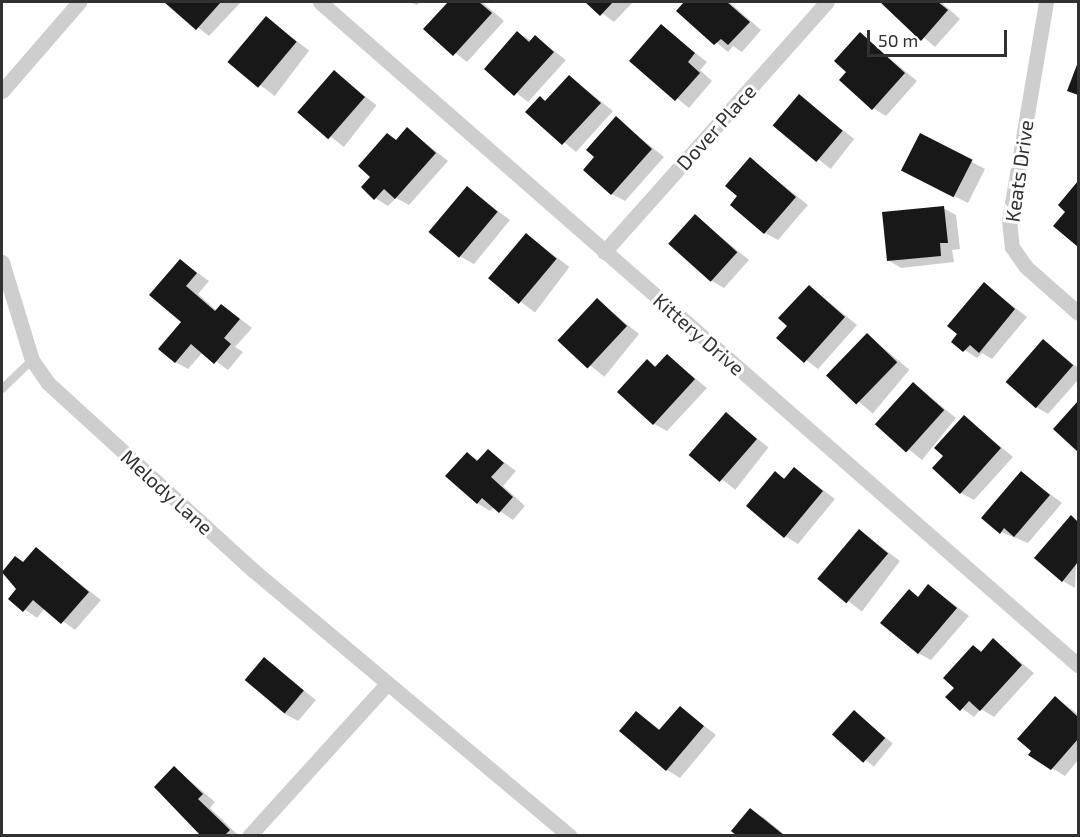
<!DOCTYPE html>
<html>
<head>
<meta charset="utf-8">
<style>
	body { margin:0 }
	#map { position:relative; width:1080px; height:837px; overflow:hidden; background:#fff; font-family:"Exo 2",sans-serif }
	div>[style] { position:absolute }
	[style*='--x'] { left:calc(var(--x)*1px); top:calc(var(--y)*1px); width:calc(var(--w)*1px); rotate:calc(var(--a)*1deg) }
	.shadow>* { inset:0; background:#0003; transform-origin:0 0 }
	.building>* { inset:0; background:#181818; transform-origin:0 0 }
	.service>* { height:8px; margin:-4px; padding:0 4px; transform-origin:4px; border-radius:4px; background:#cecece }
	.minor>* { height:15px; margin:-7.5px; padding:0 7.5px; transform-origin:7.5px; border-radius:7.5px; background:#cecece }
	span { translate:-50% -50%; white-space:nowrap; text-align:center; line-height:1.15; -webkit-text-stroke:6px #fff; paint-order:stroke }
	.street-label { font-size:20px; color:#313131 }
	.frame { position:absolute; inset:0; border:3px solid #313131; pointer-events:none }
	.scale { position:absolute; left:867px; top:30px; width:140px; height:27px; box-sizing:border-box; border:3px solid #313131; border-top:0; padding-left:8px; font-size:18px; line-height:21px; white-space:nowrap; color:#313131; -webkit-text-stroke:4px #fff; paint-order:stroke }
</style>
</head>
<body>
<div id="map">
	<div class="shadow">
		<i style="clip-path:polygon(166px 2px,241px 2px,209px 36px)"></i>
		<i style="clip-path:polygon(410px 2px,420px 2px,417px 5px)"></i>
		<i style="clip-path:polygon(450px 2px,482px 2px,504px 21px,467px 62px,425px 29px)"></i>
		<i style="clip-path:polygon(587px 2px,633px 2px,614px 22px)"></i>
		<i style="clip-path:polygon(686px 2px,729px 2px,761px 30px,742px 52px,733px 46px,728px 52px,678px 11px)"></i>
		<i style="clip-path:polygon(882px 2px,941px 2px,960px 19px,935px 47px)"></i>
		<i style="left:266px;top:18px;width:54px;height:57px;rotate:37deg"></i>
		<i style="clip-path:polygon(661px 26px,707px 62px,700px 70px,712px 81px,689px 108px,631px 61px)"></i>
		<i style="clip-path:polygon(518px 33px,532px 41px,535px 37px,566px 60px,528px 102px,486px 69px)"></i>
		<i style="clip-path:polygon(860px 34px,917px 81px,886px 116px,873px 108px,848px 72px)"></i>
		<i style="left:334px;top:72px;width:54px;height:53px;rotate:38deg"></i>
		<i style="clip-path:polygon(570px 77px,613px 111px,576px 152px,528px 112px,540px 98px,547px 102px)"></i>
		<i style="left:799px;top:96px;width:70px;height:38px;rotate:38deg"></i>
		<i style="clip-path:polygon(616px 118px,664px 157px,625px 201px,612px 194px,597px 157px)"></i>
		<i style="clip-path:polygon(408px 129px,448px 161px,409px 205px,396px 198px,388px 206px,375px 198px,372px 177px,388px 135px,398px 141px)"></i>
		<i style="clip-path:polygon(921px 135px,985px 169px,968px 203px,916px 177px)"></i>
		<i style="clip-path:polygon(750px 159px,808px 205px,778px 240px,765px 233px,740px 196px)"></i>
		<i style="clip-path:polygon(1078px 183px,1078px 245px,1056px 226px,1067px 212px,1060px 205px)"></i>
		<i style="clip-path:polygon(467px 188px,510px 220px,474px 264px,461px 257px)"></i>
		<i style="clip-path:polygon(943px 208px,956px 215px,960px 249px,952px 250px,954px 262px,901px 268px,888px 260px)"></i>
		<i style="clip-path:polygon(695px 216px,749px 260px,724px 288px,712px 281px)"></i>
		<i style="left:527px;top:235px;width:53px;height:57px;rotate:37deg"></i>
		<i style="clip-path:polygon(181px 261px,209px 281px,198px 294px,217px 311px,222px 305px,252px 328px,235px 347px,243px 352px,228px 370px,203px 352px,188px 369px,175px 362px,183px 322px)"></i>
		<i style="clip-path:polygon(984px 284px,1027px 317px,992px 359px,982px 353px,977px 358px,953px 342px)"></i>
		<i style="clip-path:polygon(809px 286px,857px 325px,818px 369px,778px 338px,789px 326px)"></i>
		<i style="left:597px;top:300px;width:54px;height:55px;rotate:39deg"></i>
		<i style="left:868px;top:335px;width:54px;height:57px;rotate:40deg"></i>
		<i style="clip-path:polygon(1043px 340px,1078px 368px,1078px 380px,1048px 414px,1036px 407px)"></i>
		<i style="clip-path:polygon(668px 356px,707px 388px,667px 431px,654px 424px,647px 361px,657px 367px)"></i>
		<i style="left:914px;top:384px;width:54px;height:54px;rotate:39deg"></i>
		<i style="clip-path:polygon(1078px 403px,1078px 450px,1055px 429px)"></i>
		<i style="left:726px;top:414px;width:54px;height:54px;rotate:38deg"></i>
		<i style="clip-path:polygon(965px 417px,1013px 457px,974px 500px,961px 493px)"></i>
		<i style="clip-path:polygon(489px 451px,516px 471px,503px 486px,525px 506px,513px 520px,494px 507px,490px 511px,477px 503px,468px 454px,480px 461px)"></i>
		<i style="clip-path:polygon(795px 469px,835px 499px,798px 544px,785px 536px,775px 473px,786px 479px)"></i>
		<i style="clip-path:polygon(1021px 472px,1062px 503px,1028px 543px,1001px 532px)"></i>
		<i style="clip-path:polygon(1071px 517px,1078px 521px,1075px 588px,1063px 581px)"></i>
		<i style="left:860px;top:531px;width:50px;height:63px;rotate:37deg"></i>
		<i style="clip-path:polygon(36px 549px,101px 600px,75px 630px,45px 608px,37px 618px,10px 599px,18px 589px,2px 574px,16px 558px,24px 563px)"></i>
		<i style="clip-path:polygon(929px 586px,969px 616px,931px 660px,918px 653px,909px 591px,919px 597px)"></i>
		<i style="clip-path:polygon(993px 640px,1034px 673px,994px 717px,981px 709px,974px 717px,947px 697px,956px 687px,974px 647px,983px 652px)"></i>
		<i style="clip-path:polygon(264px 659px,316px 700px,298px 721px,285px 714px)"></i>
		<i style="clip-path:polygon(1056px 698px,1078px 714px,1078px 760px,1065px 776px,1030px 755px)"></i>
		<i style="clip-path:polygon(681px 708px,716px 735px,680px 778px,667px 770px,637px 713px,661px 730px)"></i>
		<i style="left:854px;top:712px;width:50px;height:30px;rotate:39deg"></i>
		<i style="clip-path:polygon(175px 768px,215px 802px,210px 808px,239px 836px,203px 836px)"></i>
		<i style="clip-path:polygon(751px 810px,763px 817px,786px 836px,739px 836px)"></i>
	</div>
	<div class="building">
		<i style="clip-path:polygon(164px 2px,221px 2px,196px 30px)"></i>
		<i style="clip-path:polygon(448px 2px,479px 2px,492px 13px,453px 56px,423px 29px)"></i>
		<i style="clip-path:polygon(585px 2px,613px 2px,600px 16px)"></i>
		<i style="clip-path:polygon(684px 2px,727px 2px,750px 22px,728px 45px,721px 39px,714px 45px,676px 11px)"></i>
		<i style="clip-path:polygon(880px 2px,938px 2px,948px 10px,921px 41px)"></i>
		<i style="left:266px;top:16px;width:40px;height:60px;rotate:40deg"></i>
		<i style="clip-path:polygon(661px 24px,695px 53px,688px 62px,700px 73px,675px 101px,629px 61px)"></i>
		<i style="clip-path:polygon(517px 31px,529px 42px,535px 35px,554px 52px,514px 96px,484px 69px)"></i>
		<i style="clip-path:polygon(860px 32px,905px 73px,872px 110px,839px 80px,846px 72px,834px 61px)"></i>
		<i style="clip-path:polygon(1078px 62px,1078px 95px,1067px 91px)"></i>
		<i style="left:334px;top:70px;width:41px;height:56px;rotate:41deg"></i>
		<i style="clip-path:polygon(569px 75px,601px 103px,562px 145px,525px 112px,540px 96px,545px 101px)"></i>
		<i style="left:799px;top:94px;width:57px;height:41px;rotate:40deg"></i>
		<i style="clip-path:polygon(616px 116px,652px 149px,611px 195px,583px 170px,594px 157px,586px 150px)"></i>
		<i style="clip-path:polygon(407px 127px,436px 153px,395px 199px,384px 189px,374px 200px,361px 187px,370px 177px,358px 166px,387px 133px,396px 140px)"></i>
		<i style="left:920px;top:133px;width:59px;height:42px;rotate:27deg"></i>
		<i style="clip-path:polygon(750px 157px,796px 197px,764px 234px,730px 205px,737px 196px,725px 186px)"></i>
		<i style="clip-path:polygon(1078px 181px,1078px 247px,1053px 226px,1065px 212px,1058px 205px)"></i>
		<i style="left:467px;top:186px;width:40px;height:60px;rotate:40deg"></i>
		<i style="clip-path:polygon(944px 206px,948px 243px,940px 243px,941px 256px,887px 261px,882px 212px)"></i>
		<i style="left:695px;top:214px;width:57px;height:40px;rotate:42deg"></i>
		<i style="left:526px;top:233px;width:40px;height:59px;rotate:40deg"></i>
		<i style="clip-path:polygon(180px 259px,197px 273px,186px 286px,215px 311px,221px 304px,240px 319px,224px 338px,231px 344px,214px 364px,191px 344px,175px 363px,158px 349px,181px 322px,149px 295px)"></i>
		<i style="clip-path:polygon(984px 282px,1015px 309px,979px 353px,970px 345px,963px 352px,951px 342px,957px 334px,947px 326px)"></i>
		<i style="clip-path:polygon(809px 285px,845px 317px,804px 363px,776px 338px,787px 326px,778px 318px)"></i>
		<i style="left:597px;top:298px;width:41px;height:58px;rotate:43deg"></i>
		<i style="left:867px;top:333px;width:42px;height:59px;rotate:44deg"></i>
		<i style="left:1043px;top:339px;width:40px;height:57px;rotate:41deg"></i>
		<i style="clip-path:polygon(667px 354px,695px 379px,653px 425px,617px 392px,647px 359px,655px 367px)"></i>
		<i style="left:913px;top:382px;width:42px;height:57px;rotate:42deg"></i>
		<i style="clip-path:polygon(1078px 401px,1078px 452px,1053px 429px)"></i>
		<i style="left:726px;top:412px;width:41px;height:57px;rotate:41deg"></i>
		<i style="clip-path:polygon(964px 415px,1001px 448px,960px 494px,932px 468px,943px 456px,934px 448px)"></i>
		<i style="clip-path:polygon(488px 449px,504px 463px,491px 477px,513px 497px,499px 513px,482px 498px,477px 504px,445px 476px,467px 452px,477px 461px)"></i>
		<i style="clip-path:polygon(794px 467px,823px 491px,784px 538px,746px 506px,775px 471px,784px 479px)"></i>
		<i style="clip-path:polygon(1021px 471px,1050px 495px,1014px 537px,1004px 528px,1000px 534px,981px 518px)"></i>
		<i style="clip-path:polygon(1071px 515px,1078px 522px,1078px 562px,1062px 582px,1034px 558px)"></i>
		<i style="left:859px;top:529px;width:38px;height:65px;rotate:40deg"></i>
		<i style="clip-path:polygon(36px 547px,89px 592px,61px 624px,33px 600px,23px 612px,8px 599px,16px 589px,2px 572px,15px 556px,23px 562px)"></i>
		<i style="clip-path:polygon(928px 584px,957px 608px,918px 654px,880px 623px,909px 589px,918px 597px)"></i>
		<i style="clip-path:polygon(993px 638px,1022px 665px,980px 711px,969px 701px,960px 711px,945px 697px,954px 688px,943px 678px,973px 645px,981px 652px)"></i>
		<i style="left:264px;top:657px;width:52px;height:30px;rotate:40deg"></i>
		<i style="clip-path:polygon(1055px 696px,1078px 717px,1078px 739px,1051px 770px,1028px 755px,1031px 751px,1017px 739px)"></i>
		<i style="clip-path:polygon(680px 706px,704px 726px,666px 771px,619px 731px,636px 711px,659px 730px)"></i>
		<i style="left:854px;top:710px;width:42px;height:33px;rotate:42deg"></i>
		<i style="clip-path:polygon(174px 766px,203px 794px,198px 799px,230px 830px,224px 836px,201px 836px,154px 787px)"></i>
		<i style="clip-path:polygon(750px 808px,785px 836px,737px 836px,731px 831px)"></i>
	</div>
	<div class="service">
		<i style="--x:2;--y:389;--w:42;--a:-44"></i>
	</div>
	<div class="minor">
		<i style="--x:320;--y:2;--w:1007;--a:41.18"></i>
		<i style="--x:1046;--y:2;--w:221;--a:99.6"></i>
		<i style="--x:1009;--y:220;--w:27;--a:84"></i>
		<i style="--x:1012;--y:247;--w:24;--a:55"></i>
		<i style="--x:1026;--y:267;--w:69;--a:41.5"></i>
		<i style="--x:2;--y:91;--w:118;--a:-49.1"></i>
		<i style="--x:604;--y:252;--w:335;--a:-48.3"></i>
		<i style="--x:2;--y:262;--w:102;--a:73"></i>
		<i style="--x:32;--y:360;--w:28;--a:55"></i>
		<i style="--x:48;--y:383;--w:279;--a:42.4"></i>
		<i style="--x:254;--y:571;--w:412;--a:40"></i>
		<i style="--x:249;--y:836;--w:205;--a:-47.8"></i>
	</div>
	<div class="street-label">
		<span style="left:716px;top:127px;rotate:-48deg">Dover Place</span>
		<span style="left:1019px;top:171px;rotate:-82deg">Keats Drive</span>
		<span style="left:699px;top:334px;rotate:41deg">Kittery Drive</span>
		<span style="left:167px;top:492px;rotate:42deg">Melody Lane</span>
	</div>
	<div class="frame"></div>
	<div class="scale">50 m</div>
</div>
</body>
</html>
